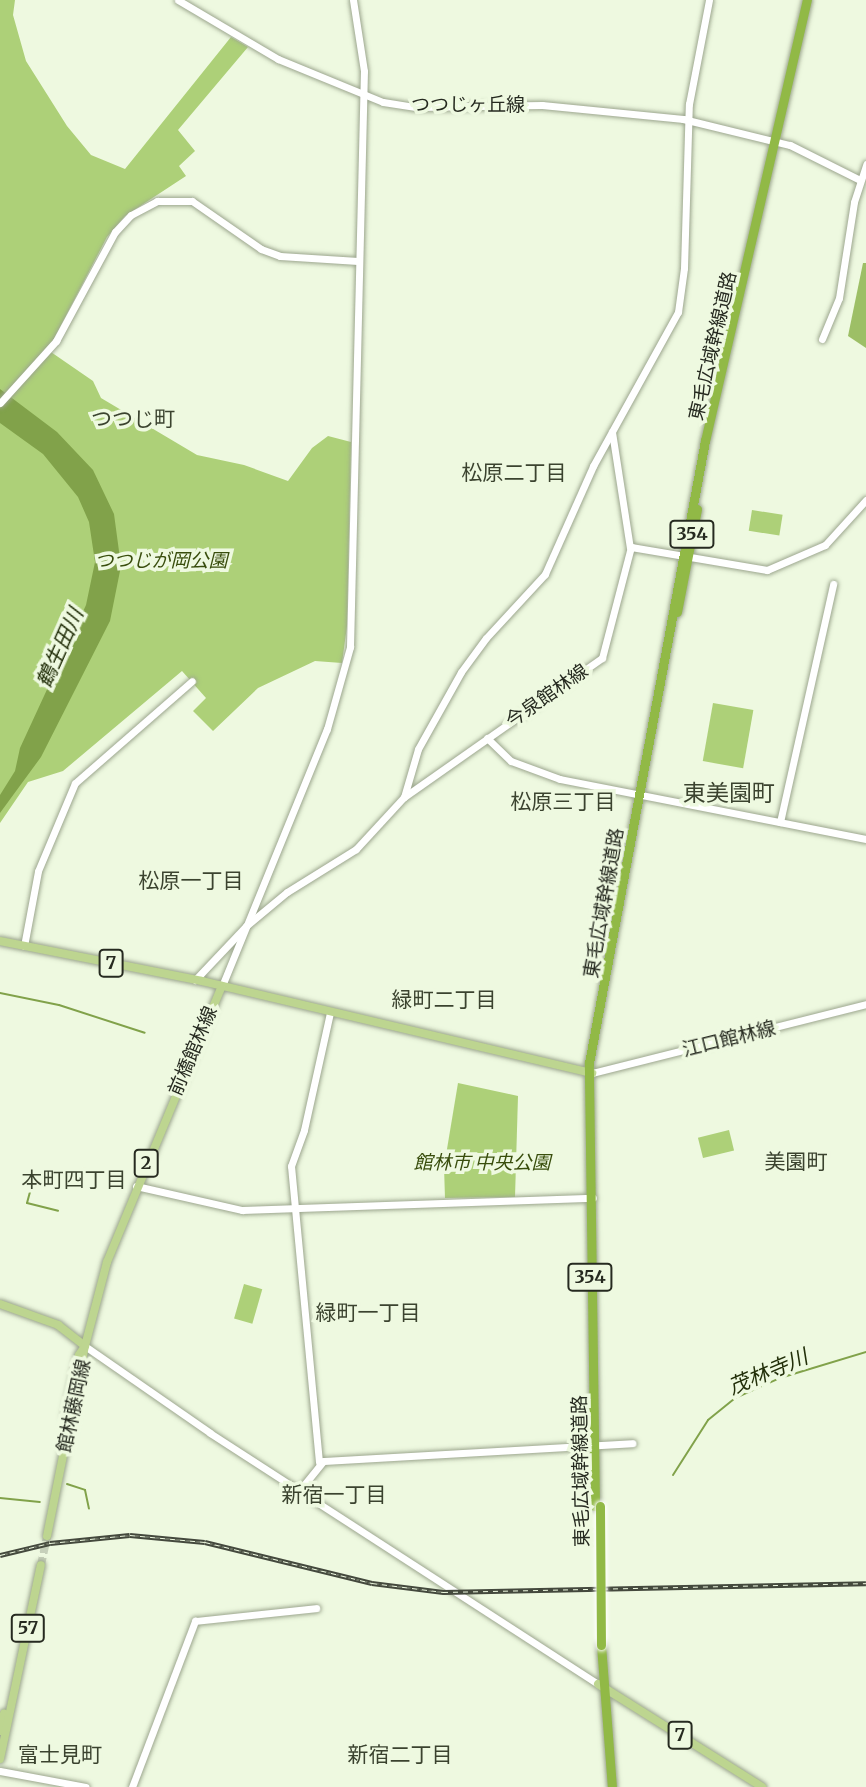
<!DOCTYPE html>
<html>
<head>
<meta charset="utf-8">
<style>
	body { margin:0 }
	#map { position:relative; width:866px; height:1787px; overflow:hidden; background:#eef9e0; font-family:Merriweather,"Noto Sans JP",serif }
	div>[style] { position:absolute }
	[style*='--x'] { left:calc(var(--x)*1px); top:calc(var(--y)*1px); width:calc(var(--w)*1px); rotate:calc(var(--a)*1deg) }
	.green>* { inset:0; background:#add078; transform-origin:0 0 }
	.forest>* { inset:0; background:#9dbf66 }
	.water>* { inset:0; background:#81a24a }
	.stream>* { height:2px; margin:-1px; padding:0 1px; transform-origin:1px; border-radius:1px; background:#81a24a }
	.primary-tunnel>* { height:8px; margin-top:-4px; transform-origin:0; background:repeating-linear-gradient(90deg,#c6d0ba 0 8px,transparent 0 12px) }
	.roads { filter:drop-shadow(0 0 2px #9ca68e) drop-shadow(0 0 2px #9ca68e) }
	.secondary>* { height:7px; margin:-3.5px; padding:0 3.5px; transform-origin:3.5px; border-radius:3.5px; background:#fff }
	.primary>* { height:8px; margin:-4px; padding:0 4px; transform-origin:4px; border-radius:4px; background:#bdd590 }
	.highway>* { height:9px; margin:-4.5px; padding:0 4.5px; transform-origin:4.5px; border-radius:4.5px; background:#91b946 }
	.rail>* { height:4.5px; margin-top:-2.25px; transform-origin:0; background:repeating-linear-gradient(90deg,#eef9e0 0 5px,#44493d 0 10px); box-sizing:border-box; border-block:2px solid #44493d }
	.bridges { filter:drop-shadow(0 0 2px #fff) drop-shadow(0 0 2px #fff) }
	.highway-bridge>* { height:9px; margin:-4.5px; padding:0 4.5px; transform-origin:4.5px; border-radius:4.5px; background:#91b946 }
	span { translate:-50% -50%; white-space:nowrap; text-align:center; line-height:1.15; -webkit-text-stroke:7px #eef9e0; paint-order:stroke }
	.shield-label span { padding:2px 5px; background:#eef9e0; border:2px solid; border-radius:5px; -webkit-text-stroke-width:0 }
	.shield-label { font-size:18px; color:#262a20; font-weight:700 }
	.street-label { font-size:19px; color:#262a20 }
	.park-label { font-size:19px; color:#394e0d; font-style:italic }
	.neighbourhood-label { font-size:21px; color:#3b432f }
	.water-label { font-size:21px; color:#222f09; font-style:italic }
	.quarter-label { font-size:23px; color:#3b432f }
</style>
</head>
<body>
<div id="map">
	<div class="green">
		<i style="clip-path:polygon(0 0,15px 0,13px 15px,26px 61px,67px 126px,91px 155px,125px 169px,231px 37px,248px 47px,178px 130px,195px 151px,179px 166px,186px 176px,125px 216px,107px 237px,48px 350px,93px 381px,101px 398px,197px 455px,244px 465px,288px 481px,312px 448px,328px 436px,351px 442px,347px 626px,342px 663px,315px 661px,258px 688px,213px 731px,193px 711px,206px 698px,182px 671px,63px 771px,28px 782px,0 823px)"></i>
		<i style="left:752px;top:510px;width:31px;height:21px;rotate:9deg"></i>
		<i style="left:713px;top:703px;width:41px;height:59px;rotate:10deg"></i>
		<i style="clip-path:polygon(458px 1083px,518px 1096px,515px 1197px,445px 1198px,444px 1167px)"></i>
		<i style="left:729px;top:1130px;width:21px;height:32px;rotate:76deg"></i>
		<i style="left:244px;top:1284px;width:19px;height:36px;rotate:16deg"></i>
	</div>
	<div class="forest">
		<i style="clip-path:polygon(863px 263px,866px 263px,866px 348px,848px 336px)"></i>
	</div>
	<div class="water">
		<i style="clip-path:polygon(0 389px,57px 432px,93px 470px,114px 514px,121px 566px,110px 621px,41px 757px,0 813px,0 795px,15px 771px,20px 748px,86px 605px,95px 562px,89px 522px,78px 497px,43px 454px,0 423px)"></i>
	</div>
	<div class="stream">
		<i style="--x:0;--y:993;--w:60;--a:11.5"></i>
		<i style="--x:59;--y:1005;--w:90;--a:18"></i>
		<i style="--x:34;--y:1177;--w:27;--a:105"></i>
		<i style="--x:27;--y:1203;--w:32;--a:14"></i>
		<i style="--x:673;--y:1475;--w:65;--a:-57.5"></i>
		<i style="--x:708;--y:1420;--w:35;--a:-39"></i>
		<i style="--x:735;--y:1398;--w:49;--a:-24"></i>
		<i style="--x:780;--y:1378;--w:90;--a:-16.8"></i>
		<i style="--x:67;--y:1484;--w:19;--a:18"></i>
		<i style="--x:85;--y:1490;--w:19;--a:78"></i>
		<i style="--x:0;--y:1498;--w:40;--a:5.7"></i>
	</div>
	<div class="primary-tunnel">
		<i style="--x:41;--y:1565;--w:30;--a:-78"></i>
	</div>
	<div class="roads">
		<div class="secondary">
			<i style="--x:178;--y:0;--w:116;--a:30.5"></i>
			<i style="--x:278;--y:59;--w:113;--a:22.3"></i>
			<i style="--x:383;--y:102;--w:33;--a:9"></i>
			<i style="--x:416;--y:107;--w:126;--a:-0.9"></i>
			<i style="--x:542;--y:105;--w:142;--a:5.7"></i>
			<i style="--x:683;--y:119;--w:110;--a:13.7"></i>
			<i style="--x:790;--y:145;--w:78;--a:26.6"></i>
			<i style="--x:822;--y:339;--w:44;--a:-67.5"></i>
			<i style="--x:839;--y:298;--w:97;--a:-81.1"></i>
			<i style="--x:854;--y:202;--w:40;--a:-72"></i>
			<i style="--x:0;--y:403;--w:84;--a:-47.9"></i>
			<i style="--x:56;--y:341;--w:124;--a:-61.6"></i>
			<i style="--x:115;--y:232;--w:23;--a:-47"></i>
			<i style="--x:131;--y:215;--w:30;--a:-28"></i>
			<i style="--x:157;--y:201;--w:35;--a:0"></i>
			<i style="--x:192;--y:201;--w:84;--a:34.8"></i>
			<i style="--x:261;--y:249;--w:20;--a:20"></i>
			<i style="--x:280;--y:256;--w:78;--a:3.7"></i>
			<i style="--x:612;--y:432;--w:117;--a:81.2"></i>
			<i style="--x:487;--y:738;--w:33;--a:44"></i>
			<i style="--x:511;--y:761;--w:52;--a:20.2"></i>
			<i style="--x:560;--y:779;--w:312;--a:11.1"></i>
			<i style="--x:404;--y:797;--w:50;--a:-73.7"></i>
			<i style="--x:418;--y:749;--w:88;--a:-60.8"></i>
			<i style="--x:461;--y:672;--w:42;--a:-53.7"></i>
			<i style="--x:486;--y:638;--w:87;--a:-47.3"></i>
			<i style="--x:545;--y:574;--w:118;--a:-66"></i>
			<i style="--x:593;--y:466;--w:176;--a:-61.1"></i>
			<i style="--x:678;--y:312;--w:44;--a:-82.2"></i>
			<i style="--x:684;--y:268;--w:164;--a:-88.3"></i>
			<i style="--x:689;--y:104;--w:106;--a:-79.1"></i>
			<i style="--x:780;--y:822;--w:244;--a:-77.4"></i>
			<i style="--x:24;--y:946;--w:76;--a:-79.4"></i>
			<i style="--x:38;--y:871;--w:95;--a:-67.2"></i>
			<i style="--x:75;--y:783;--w:155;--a:-41.1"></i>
			<i style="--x:195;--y:980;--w:74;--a:-46.6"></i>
			<i style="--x:246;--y:926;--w:53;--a:-39.7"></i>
			<i style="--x:287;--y:892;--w:81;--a:-31.9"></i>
			<i style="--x:356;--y:849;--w:71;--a:-47.3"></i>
			<i style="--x:404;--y:797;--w:242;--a:-35.1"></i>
			<i style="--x:602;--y:658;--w:115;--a:-75.4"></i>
			<i style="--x:631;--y:547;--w:138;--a:9.6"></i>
			<i style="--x:767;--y:570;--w:63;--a:-23.3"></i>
			<i style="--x:825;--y:545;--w:61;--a:-47.7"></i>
			<i style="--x:222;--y:986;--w:278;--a:-67.8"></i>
			<i style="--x:327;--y:729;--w:85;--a:-74.3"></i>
			<i style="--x:350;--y:647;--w:576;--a:-88.61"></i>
			<i style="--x:364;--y:71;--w:72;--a:-98.8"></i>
			<i style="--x:592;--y:1073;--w:283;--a:-14.1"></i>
			<i style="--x:136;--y:1186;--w:109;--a:12.8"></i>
			<i style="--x:242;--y:1210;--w:351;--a:-2"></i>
			<i style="--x:85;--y:1346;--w:152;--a:34.8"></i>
			<i style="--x:210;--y:1433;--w:462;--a:32.9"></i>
			<i style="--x:319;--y:1462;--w:297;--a:-95.4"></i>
			<i style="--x:291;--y:1166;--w:38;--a:-70"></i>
			<i style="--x:304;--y:1130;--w:120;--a:-77.5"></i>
			<i style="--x:299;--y:1491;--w:38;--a:-51"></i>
			<i style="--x:323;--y:1461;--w:310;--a:-3.3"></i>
			<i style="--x:0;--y:1771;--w:87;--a:10.5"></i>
			<i style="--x:132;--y:1787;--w:178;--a:-69.2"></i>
			<i style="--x:195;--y:1621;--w:122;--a:-6.1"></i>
		</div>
		<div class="primary">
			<i style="--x:0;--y:941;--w:206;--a:11.2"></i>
			<i style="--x:202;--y:981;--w:401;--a:13.3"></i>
			<i style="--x:0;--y:1304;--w:62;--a:19.9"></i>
			<i style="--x:58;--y:1325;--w:34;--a:38"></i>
			<i style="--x:66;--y:1417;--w:63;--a:-78.2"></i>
			<i style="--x:79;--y:1355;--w:11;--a:-56"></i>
			<i style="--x:47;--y:1536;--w:194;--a:-78.7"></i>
			<i style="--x:85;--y:1346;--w:87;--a:-75.3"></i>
			<i style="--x:107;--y:1262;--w:299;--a:-67.4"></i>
			<i style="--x:598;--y:1684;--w:194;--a:32.1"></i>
			<i style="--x:0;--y:1731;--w:18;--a:-77"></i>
			<i style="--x:0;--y:1759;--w:198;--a:-78.1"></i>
		</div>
		<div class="highway">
			<i style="--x:677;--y:612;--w:105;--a:-79"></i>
			<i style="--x:595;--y:1506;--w:443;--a:-90.8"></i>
			<i style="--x:589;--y:1063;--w:633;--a:-79.44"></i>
			<i style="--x:705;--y:441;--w:453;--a:-77"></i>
			<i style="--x:601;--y:1645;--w:142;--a:85.6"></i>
		</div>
	</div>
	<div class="rail">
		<i style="--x:0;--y:1555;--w:51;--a:-13.5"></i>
		<i style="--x:50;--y:1543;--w:80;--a:-5.7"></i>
		<i style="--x:130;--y:1535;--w:75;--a:5.3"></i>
		<i style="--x:205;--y:1542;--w:172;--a:13.8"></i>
		<i style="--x:372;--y:1583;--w:72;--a:7.2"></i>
		<i style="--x:443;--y:1592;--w:423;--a:-1.2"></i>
	</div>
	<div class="bridges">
		<div class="highway-bridge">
			<i style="--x:600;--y:1506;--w:139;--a:89.6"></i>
		</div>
	</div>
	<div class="shield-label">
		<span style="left:692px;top:534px">354</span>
		<span style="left:111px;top:963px">7</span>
		<span style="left:146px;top:1163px">2</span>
		<span style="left:590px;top:1277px">354</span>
		<span style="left:28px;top:1628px">57</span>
		<span style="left:680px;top:1735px">7</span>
	</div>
	<div class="street-label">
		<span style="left:468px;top:105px">つつじヶ丘線</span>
		<span style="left:713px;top:346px;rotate:-77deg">東毛広域幹線道路</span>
		<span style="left:547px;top:696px;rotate:-35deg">今泉館林線</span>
		<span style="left:604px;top:903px;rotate:-80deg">東毛広域幹線道路</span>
		<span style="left:729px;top:1039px;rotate:-14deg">江口館林線</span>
		<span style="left:193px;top:1051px;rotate:-67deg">前橋館林線</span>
		<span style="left:74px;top:1406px;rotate:-78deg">館林藤岡線</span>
		<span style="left:581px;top:1471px;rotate:-91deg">東毛広域幹線道路</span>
	</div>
	<div class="park-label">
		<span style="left:161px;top:561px">つつじが岡公園</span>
		<span style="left:482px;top:1163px">館林市 中央公園</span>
	</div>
	<div class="neighbourhood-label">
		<span style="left:133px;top:419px">つつじ町</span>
		<span style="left:514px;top:473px">松原二丁目</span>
		<span style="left:563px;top:802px">松原三丁目</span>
		<span style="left:191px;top:881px">松原一丁目</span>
		<span style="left:444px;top:1000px">緑町二丁目</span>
		<span style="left:796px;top:1162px">美園町</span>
		<span style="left:74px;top:1180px">本町四丁目</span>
		<span style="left:368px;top:1313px">緑町一丁目</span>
		<span style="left:334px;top:1495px">新宿一丁目</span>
		<span style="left:60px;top:1755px">富士見町</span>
		<span style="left:400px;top:1755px">新宿二丁目</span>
	</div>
	<div class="water-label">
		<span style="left:60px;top:648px;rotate:-66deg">鶴生田川</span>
		<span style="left:768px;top:1372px;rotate:-23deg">茂林寺川</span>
	</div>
	<div class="quarter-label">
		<span style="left:729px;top:793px">東美園町</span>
	</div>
</div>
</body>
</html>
